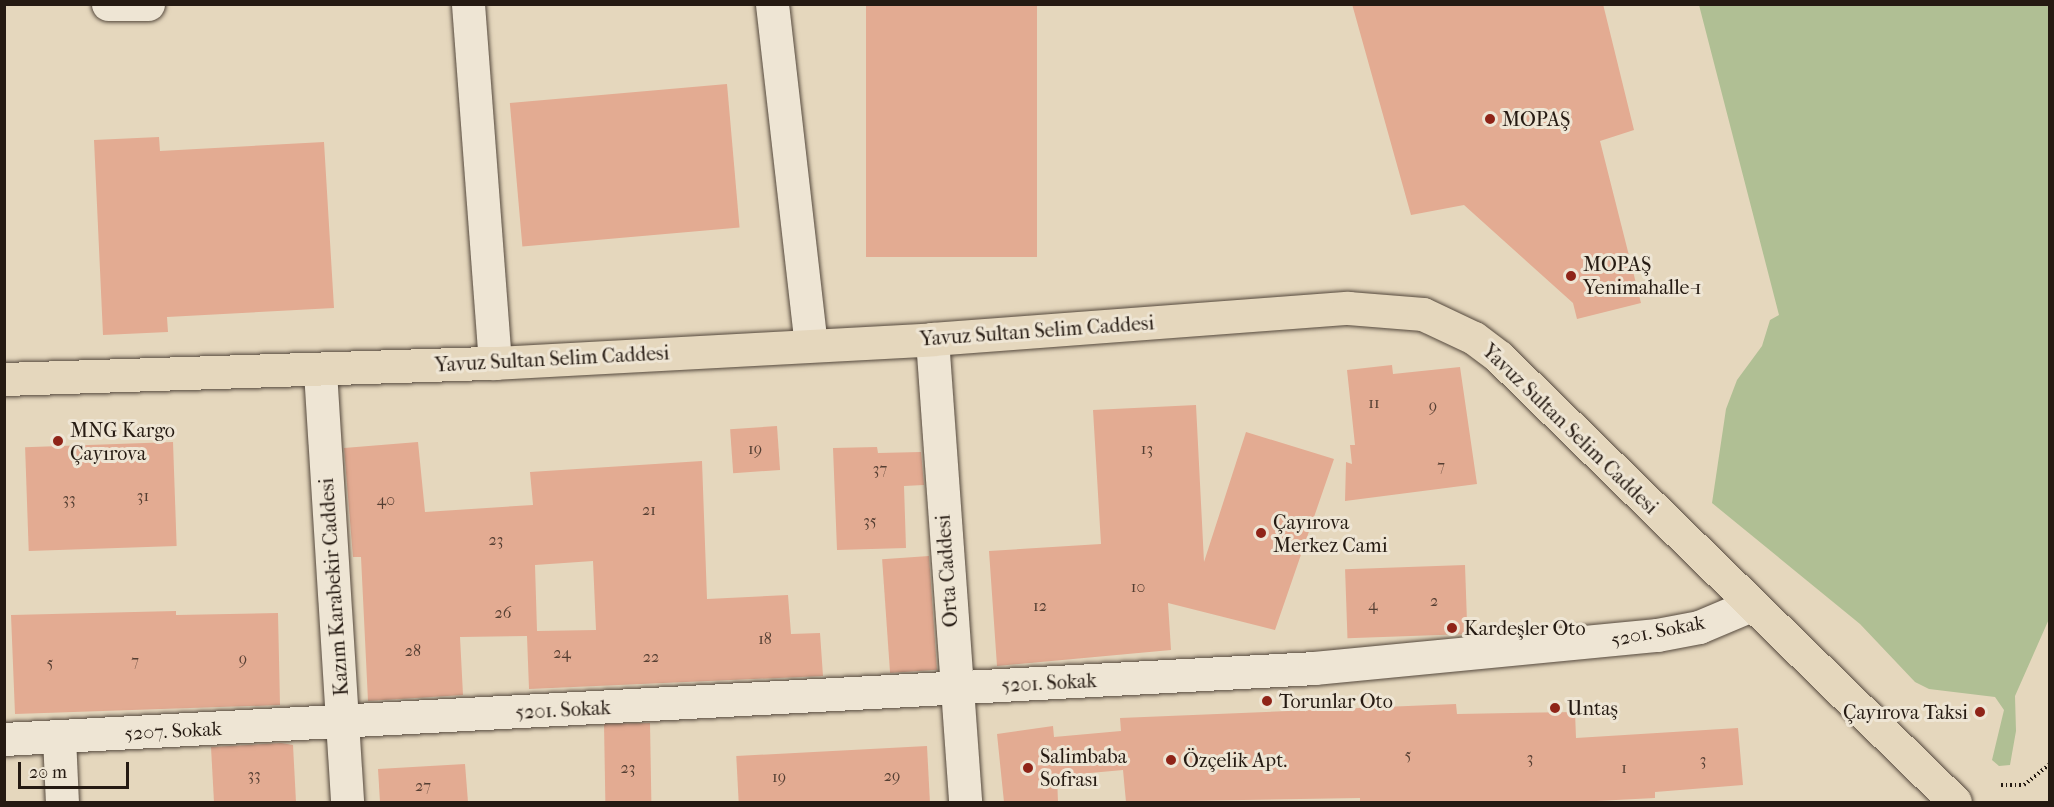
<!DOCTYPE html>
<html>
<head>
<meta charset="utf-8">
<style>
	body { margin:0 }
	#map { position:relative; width:2054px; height:807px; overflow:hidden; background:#e5d7bd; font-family:"IM FELL French Canon",serif }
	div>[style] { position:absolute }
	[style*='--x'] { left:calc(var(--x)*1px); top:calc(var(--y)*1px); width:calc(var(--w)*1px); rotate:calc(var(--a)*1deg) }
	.green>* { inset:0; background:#b0bf94 }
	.building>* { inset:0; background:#e3ab92; transform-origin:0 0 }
	.path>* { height:4px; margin-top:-2px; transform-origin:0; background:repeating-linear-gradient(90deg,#251a12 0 1.5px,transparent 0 4.5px) }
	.roads { filter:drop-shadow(0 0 2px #55493d) drop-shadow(0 0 2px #55493d) }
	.minor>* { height:33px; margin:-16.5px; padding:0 16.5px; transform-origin:16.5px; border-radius:16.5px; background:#eee5d4 }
	.major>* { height:33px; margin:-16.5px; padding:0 16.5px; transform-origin:16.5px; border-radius:16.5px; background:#e5d7bd }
	.dots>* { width:16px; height:16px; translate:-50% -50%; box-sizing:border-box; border:3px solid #eee5d4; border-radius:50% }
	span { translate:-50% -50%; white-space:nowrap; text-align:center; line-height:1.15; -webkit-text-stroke:6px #eee5d4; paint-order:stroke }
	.number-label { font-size:16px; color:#543e32 }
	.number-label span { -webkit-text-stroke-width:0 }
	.poi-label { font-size:20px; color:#251a12 }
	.left { translate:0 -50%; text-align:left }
	.right { translate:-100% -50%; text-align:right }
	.street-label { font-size:20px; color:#251a12 }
	.frame { position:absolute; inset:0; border:6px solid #251a12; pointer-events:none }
	.scale { position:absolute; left:18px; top:762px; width:111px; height:27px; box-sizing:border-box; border:3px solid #251a12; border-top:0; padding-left:8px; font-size:18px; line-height:21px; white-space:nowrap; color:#251a12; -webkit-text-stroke:4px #eee5d4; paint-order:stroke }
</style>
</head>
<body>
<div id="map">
	<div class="green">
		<i style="clip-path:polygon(1699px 5px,2049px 5px,2049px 619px,2015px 696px,2016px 731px,2010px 765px,1999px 766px,1992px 760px,2004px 710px,1995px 697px,1929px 689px,1915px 682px,1860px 624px,1712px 503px,1726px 409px,1737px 380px,1762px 346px,1770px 320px,1779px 315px)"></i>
	</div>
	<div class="building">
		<i style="left:866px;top:4px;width:171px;height:253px"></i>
		<i style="clip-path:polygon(1352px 4px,1603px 4px,1634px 130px,1600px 141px,1641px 303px,1577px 319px,1573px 303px,1464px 205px,1411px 215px)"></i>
		<i style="left:727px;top:84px;width:144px;height:218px;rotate:85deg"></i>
		<i style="clip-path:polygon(159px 137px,160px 151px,324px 142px,334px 308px,167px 317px,168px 332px,103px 335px,94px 140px)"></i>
		<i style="clip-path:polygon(1392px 365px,1393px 374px,1460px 367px,1477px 484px,1345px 501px,1346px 462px,1352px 464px,1350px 445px,1355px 445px,1347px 370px)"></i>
		<i style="clip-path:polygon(1196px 405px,1204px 562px,1246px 432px,1334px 459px,1275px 630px,1168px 603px,1171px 650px,997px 666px,989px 551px,1101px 544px,1093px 410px)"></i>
		<i style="left:777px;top:426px;width:44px;height:47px;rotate:86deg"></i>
		<i style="left:173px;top:442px;width:104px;height:148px;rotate:88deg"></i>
		<i style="clip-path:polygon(evenodd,418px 442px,425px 512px,533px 505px,530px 472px,702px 461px,707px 599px,788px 595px,791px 634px,820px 633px,823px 676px,529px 689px,527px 636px,460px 637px,463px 695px,368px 701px,361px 557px,353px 557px,344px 448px,418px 442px,593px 561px,596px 630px,537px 631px,535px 565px,593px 561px)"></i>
		<i style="clip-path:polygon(877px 447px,878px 453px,921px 452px,924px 485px,904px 486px,906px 548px,837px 550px,833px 448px)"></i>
		<i style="left:929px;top:556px;width:114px;height:47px;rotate:86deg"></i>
		<i style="left:1465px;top:565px;width:69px;height:120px;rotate:88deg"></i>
		<i style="clip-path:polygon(176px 611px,176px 615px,278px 613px,280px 705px,15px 714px,11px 615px)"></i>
		<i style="clip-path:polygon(1456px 704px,1457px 714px,1575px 712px,1576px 738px,1738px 728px,1743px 785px,1655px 792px,1655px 798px,1577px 802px,1360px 802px,1360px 798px,1126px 802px,1123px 770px,1057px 776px,1058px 802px,1004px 802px,997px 734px,1053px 726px,1054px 737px,1121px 731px,1120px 718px)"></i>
		<i style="left:650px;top:723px;width:79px;height:46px;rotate:89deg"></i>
		<i style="clip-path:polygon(281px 743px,293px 745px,296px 802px,214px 802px,211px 747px)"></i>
		<i style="left:927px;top:746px;width:56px;height:191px;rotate:87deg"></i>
		<i style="clip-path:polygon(465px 764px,468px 802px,380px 802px,378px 769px)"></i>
	</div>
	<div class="path">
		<i style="--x:2001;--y:785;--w:23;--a:0"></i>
		<i style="--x:2024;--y:785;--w:33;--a:-39"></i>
	</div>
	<div class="roads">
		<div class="minor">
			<i style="--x:108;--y:4;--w:40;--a:0"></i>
			<i style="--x:468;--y:4;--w:360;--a:85.7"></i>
			<i style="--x:772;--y:4;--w:343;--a:83.5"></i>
			<i style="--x:932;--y:339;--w:464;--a:85.9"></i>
			<i style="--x:320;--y:371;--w:432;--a:86.4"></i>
			<i style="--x:59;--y:737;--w:65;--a:87.4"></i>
			<i style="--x:4;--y:739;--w:1312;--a:-3.1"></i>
			<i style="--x:1314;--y:668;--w:345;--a:-5.5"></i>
			<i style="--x:1657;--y:635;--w:43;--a:-10.8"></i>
			<i style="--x:1699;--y:627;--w:54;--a:-22.8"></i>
		</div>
		<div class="major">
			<i style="--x:4;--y:379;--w:491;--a:-1.9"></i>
			<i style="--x:495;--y:363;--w:438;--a:-3.1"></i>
			<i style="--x:932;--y:339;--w:417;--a:-4.3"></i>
			<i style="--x:1348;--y:308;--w:75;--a:4.6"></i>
			<i style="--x:1423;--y:314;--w:56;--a:25.2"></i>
			<i style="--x:1474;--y:338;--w:31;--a:37"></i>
			<i style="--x:1499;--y:357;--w:637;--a:44.3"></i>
		</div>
	</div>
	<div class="dots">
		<i style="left:1490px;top:119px;background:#8f2418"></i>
		<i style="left:1571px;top:276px;background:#8f2418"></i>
		<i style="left:58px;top:441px;background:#8f2418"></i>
		<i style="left:1261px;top:533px;background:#8f2418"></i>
		<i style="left:1452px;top:628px;background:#8f2418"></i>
		<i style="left:1267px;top:701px;background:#8f2418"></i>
		<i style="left:1555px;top:708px;background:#8f2418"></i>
		<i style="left:1980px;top:712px;background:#8f2418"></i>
		<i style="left:1171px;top:760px;background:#8f2418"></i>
		<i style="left:1028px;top:768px;background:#8f2418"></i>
	</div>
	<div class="number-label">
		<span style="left:1374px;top:403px">11</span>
		<span style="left:1433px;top:406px">9</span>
		<span style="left:755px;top:449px">19</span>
		<span style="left:1147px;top:449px">13</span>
		<span style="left:1441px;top:466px">7</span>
		<span style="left:880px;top:469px">37</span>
		<span style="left:143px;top:496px">31</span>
		<span style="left:69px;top:499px">33</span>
		<span style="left:386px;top:500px">40</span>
		<span style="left:649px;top:510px">21</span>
		<span style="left:870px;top:521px">35</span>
		<span style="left:496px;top:540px">23</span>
		<span style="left:1138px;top:587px">10</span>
		<span style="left:1434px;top:601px">2</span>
		<span style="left:1373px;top:605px">4</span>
		<span style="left:1040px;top:606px">12</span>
		<span style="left:503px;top:613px">26</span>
		<span style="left:765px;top:639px">18</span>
		<span style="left:413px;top:651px">28</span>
		<span style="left:562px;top:653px">24</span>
		<span style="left:651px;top:657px">22</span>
		<span style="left:243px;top:659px">9</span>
		<span style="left:135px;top:661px">7</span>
		<span style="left:50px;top:663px">5</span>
		<span style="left:1408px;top:755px">5</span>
		<span style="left:1530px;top:758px">3</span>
		<span style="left:1703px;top:760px">3</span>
		<span style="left:628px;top:768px">23</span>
		<span style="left:1624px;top:768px">1</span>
		<span style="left:254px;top:775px">33</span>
		<span style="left:892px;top:776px">29</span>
		<span style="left:779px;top:777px">19</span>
		<span style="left:423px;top:786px">27</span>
	</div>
	<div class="poi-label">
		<span class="left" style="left:1502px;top:119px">MOPAŞ</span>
		<span class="left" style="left:1583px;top:276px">MOPAŞ<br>Yenimahalle-1</span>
		<span class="left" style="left:70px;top:442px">MNG Kargo<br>Çayırova</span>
		<span class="left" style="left:1273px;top:534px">Çayırova<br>Merkez Cami</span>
		<span class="left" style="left:1464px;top:628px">Kardeşler Oto</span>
		<span class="left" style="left:1279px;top:701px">Torunlar Oto</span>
		<span class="left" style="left:1567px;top:708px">Untaş</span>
		<span class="right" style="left:1968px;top:712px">Çayırova Taksi</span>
		<span class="left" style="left:1040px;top:768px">Salimbaba<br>Sofrası</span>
		<span class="left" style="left:1183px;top:760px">Özçelik Apt.</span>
	</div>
	<div class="street-label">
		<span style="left:1037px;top:331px;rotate:-4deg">Yavuz Sultan Selim Caddesi</span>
		<span style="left:552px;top:359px;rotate:-3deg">Yavuz Sultan Selim Caddesi</span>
		<span style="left:1570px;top:429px;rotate:44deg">Yavuz Sultan Selim Caddesi</span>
		<span style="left:947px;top:571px;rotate:-94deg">Orta Caddesi</span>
		<span style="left:334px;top:587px;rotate:-94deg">Kazım Karabekir Caddesi</span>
		<span style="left:1658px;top:631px;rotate:-11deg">5201. Sokak</span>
		<span style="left:1049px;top:683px;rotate:-3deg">5201. Sokak</span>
		<span style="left:563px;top:710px;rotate:-3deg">5201. Sokak</span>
		<span style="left:173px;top:731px;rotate:-3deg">5207. Sokak</span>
	</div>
	<div class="frame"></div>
	<div class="scale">20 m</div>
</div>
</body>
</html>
